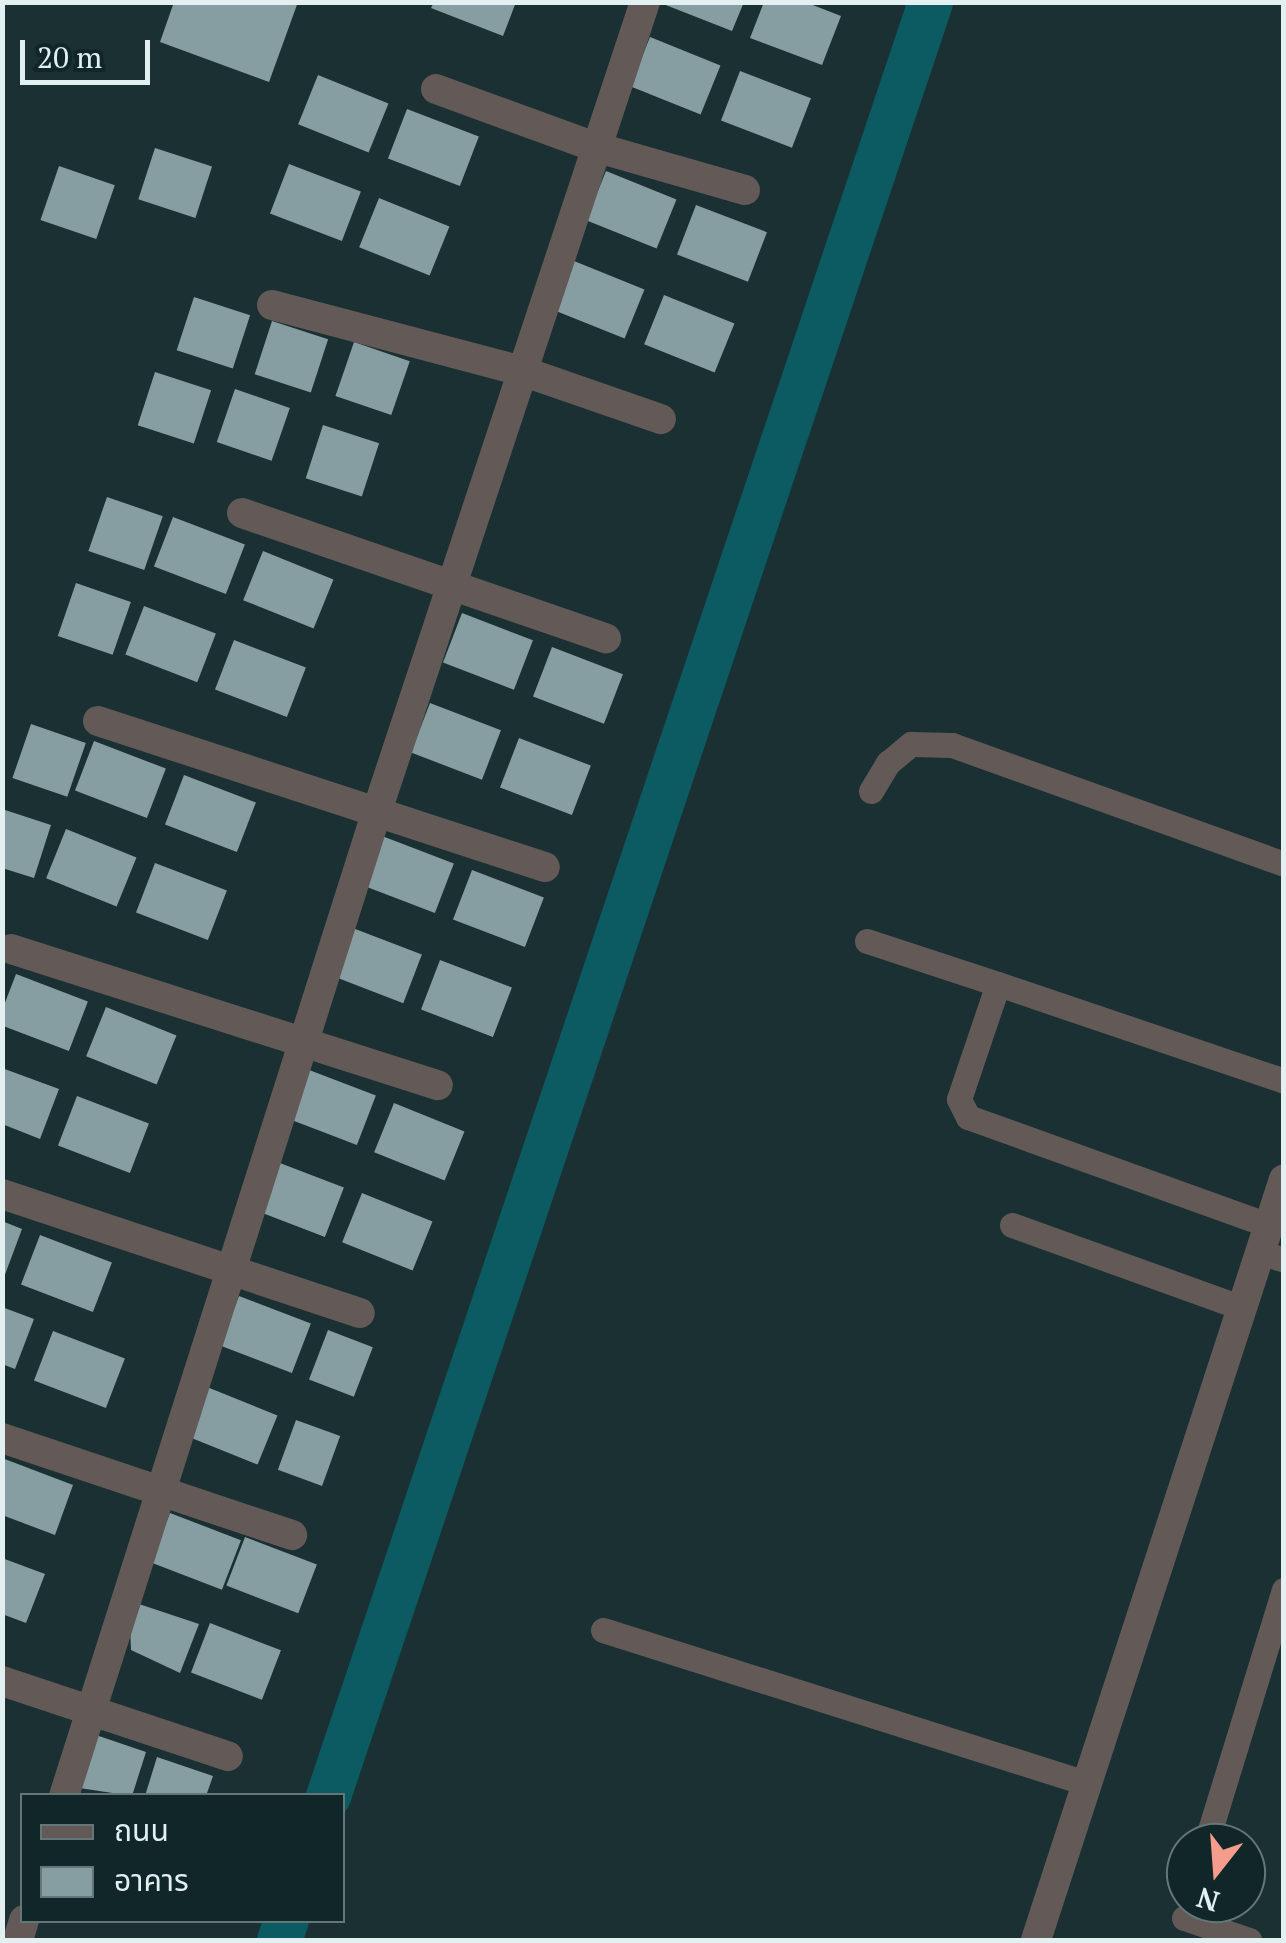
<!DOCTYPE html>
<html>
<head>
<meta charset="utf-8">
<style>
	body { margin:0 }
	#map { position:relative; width:1286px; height:1943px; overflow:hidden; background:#1a3032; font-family:"PT Serif","Noto Sans Thai",serif }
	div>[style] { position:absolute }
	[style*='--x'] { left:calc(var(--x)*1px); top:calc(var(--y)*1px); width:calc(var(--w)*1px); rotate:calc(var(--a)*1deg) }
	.canal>* { height:45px; margin:-22.5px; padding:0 22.5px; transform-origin:22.5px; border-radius:22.5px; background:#0c5a62 }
	.building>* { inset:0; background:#869ea2; transform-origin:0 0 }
	.service>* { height:25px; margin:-12.5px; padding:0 12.5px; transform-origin:12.5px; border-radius:12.5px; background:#635a58 }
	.minor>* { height:30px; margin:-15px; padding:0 15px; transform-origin:15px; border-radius:15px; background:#635a58 }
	span { translate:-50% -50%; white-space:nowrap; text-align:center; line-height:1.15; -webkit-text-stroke:10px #102628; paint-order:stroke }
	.frame { position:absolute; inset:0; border:5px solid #e2f0f1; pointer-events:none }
	.legend { position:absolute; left:20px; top:1793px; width:325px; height:130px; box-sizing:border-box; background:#102628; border:2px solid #647778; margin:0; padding:12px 18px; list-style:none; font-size:30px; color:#e2f0f1 }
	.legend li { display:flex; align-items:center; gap:20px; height:50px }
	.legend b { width:50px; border:2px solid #647778 }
	.north { position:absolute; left:1166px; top:1823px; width:100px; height:100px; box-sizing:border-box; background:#102628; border:2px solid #647778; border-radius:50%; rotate:197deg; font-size:28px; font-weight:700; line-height:40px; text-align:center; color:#e2f0f1 }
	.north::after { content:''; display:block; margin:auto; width:35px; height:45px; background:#f49d8c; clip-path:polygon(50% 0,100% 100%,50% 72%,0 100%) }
	.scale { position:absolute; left:20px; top:40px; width:130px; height:45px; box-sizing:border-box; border:5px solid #e2f0f1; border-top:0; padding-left:12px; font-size:30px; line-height:35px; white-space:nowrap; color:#e2f0f1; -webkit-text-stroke:8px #102628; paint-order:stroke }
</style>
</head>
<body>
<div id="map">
	<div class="canal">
		<i style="--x:328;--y:1796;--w:1892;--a:-71.45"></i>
		<i style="--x:279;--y:1940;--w:21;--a:-71"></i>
	</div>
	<div class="building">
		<i style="clip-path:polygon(174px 2px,298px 2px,269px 82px,160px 42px)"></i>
		<i style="clip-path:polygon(434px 2px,516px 2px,503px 36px,431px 8px)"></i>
		<i style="clip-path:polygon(658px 2px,744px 2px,732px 31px)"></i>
		<i style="clip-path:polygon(764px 2px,805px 2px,841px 16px,822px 65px,750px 38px)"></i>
		<i style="left:650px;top:37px;width:76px;height:53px;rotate:22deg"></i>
		<i style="left:740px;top:71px;width:76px;height:53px;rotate:21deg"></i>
		<i style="left:318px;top:75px;width:76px;height:53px;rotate:22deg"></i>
		<i style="left:407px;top:109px;width:77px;height:53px;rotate:21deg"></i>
		<i style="left:155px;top:148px;width:60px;height:54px;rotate:18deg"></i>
		<i style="left:289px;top:164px;width:77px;height:53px;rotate:21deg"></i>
		<i style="left:59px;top:166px;width:59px;height:57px;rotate:19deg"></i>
		<i style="left:606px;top:171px;width:76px;height:53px;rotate:22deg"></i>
		<i style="left:379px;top:198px;width:76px;height:53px;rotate:22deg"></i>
		<i style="left:696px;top:205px;width:76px;height:53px;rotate:21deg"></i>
		<i style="left:574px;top:261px;width:76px;height:53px;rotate:22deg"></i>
		<i style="left:664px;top:295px;width:76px;height:53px;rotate:22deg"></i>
		<i style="left:194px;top:297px;width:59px;height:56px;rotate:18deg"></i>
		<i style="left:272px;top:321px;width:59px;height:56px;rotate:18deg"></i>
		<i style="left:354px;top:342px;width:59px;height:57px;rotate:19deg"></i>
		<i style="left:155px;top:372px;width:59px;height:56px;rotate:18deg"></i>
		<i style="left:235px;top:389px;width:58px;height:56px;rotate:19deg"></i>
		<i style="left:323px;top:425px;width:59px;height:56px;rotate:18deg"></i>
		<i style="left:107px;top:497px;width:59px;height:57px;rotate:19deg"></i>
		<i style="left:173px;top:517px;width:77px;height:53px;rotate:21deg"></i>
		<i style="left:263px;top:551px;width:76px;height:53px;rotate:22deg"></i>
		<i style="left:76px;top:583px;width:58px;height:56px;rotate:19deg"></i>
		<i style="left:144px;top:606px;width:77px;height:52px;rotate:21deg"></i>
		<i style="left:462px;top:613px;width:76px;height:53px;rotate:21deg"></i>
		<i style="left:234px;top:640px;width:77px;height:53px;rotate:21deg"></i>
		<i style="left:552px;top:647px;width:76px;height:53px;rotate:21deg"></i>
		<i style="left:430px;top:703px;width:76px;height:53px;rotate:21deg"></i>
		<i style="left:31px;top:724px;width:58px;height:57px;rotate:19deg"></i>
		<i style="left:519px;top:738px;width:77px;height:53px;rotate:21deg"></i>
		<i style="left:94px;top:741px;width:77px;height:53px;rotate:21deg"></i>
		<i style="left:184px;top:775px;width:77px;height:53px;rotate:21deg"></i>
		<i style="clip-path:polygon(2px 809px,51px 825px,34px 878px,2px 868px)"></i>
		<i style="left:66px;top:829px;width:76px;height:53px;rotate:22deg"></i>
		<i style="left:382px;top:836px;width:77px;height:53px;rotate:21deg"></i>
		<i style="left:155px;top:863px;width:77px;height:53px;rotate:21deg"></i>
		<i style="left:472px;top:870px;width:77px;height:53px;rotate:21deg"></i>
		<i style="left:350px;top:927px;width:77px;height:52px;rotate:21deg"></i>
		<i style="left:440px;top:960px;width:77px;height:53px;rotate:21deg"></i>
		<i style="left:16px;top:974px;width:77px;height:53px;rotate:21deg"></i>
		<i style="left:106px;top:1007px;width:76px;height:53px;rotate:22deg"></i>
		<i style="clip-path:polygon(2px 1068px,59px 1089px,40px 1139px,2px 1124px)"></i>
		<i style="left:304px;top:1068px;width:77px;height:53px;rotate:21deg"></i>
		<i style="left:77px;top:1096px;width:77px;height:53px;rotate:21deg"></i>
		<i style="left:394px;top:1103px;width:76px;height:53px;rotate:22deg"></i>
		<i style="left:272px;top:1160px;width:77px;height:53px;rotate:21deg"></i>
		<i style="left:362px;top:1193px;width:76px;height:53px;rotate:22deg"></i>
		<i style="clip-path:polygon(2px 1221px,22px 1229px,3px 1280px,2px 1280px)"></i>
		<i style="left:40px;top:1235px;width:77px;height:53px;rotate:21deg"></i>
		<i style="left:239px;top:1296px;width:77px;height:53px;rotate:21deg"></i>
		<i style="clip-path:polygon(2px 1307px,34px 1319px,15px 1369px,2px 1364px)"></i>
		<i style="left:328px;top:1330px;width:48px;height:53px;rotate:21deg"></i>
		<i style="left:53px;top:1331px;width:77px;height:53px;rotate:21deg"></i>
		<i style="left:207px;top:1387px;width:76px;height:53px;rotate:22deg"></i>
		<i style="left:296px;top:1420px;width:47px;height:53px;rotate:20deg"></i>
		<i style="clip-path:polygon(2px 1458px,73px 1485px,55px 1535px,2px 1515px)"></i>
		<i style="left:170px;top:1513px;width:76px;height:53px;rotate:21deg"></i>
		<i style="left:245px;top:1537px;width:77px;height:52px;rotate:21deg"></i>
		<i style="clip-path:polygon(2px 1558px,45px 1574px,26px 1623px,2px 1614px)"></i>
		<i style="clip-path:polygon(139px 1604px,199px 1624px,180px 1673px,131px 1650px,130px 1627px)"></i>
		<i style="left:210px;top:1623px;width:76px;height:53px;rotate:21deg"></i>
		<i style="clip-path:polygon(90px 1733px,146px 1752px,132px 1796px,73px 1787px)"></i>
		<i style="clip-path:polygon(157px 1757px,213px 1776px,206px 1796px,145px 1796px)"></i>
	</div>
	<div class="service">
		<i style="--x:871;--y:791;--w:33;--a:-59"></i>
		<i style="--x:888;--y:763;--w:30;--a:-40"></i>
		<i style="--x:911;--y:744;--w:41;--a:1.4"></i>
		<i style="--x:952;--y:745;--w:353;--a:19.7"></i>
		<i style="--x:867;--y:941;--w:138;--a:18.2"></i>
		<i style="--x:1012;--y:1225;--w:245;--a:19.8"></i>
		<i style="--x:1268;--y:1225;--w:319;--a:-160.2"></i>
		<i style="--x:968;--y:1117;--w:20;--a:-117"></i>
		<i style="--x:959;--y:1099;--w:121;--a:-71.3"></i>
		<i style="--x:998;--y:984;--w:302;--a:18.7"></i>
		<i style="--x:1260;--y:1252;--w:25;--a:18"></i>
		<i style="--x:603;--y:1630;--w:507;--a:17.58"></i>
		<i style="--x:1206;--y:1843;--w:265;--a:-72.9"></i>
		<i style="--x:1184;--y:1918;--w:69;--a:18.7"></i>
	</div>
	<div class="minor">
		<i style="--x:436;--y:89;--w:169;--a:20"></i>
		<i style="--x:595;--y:147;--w:156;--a:16"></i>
		<i style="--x:272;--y:305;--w:259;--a:14.8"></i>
		<i style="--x:522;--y:371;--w:147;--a:19.1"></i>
		<i style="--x:242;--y:513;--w:385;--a:19"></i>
		<i style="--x:98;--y:721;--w:470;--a:18.1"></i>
		<i style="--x:11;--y:949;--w:448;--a:17.7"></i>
		<i style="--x:2;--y:1194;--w:377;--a:18.4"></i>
		<i style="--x:2;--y:1438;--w:306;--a:18.5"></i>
		<i style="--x:2;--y:1681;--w:238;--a:18.4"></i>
		<i style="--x:64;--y:1796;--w:1030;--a:-72.37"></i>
		<i style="--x:376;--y:814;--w:855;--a:-71.67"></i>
		<i style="--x:18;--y:1940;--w:21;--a:-73"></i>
		<i style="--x:1036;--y:1940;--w:800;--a:-71.95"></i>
	</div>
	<div class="frame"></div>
	<ul class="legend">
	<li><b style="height:12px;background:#635a58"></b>ถนน</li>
	<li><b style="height:28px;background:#869ea2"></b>อาคาร</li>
	</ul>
	<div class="north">N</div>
	<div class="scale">20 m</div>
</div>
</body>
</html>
